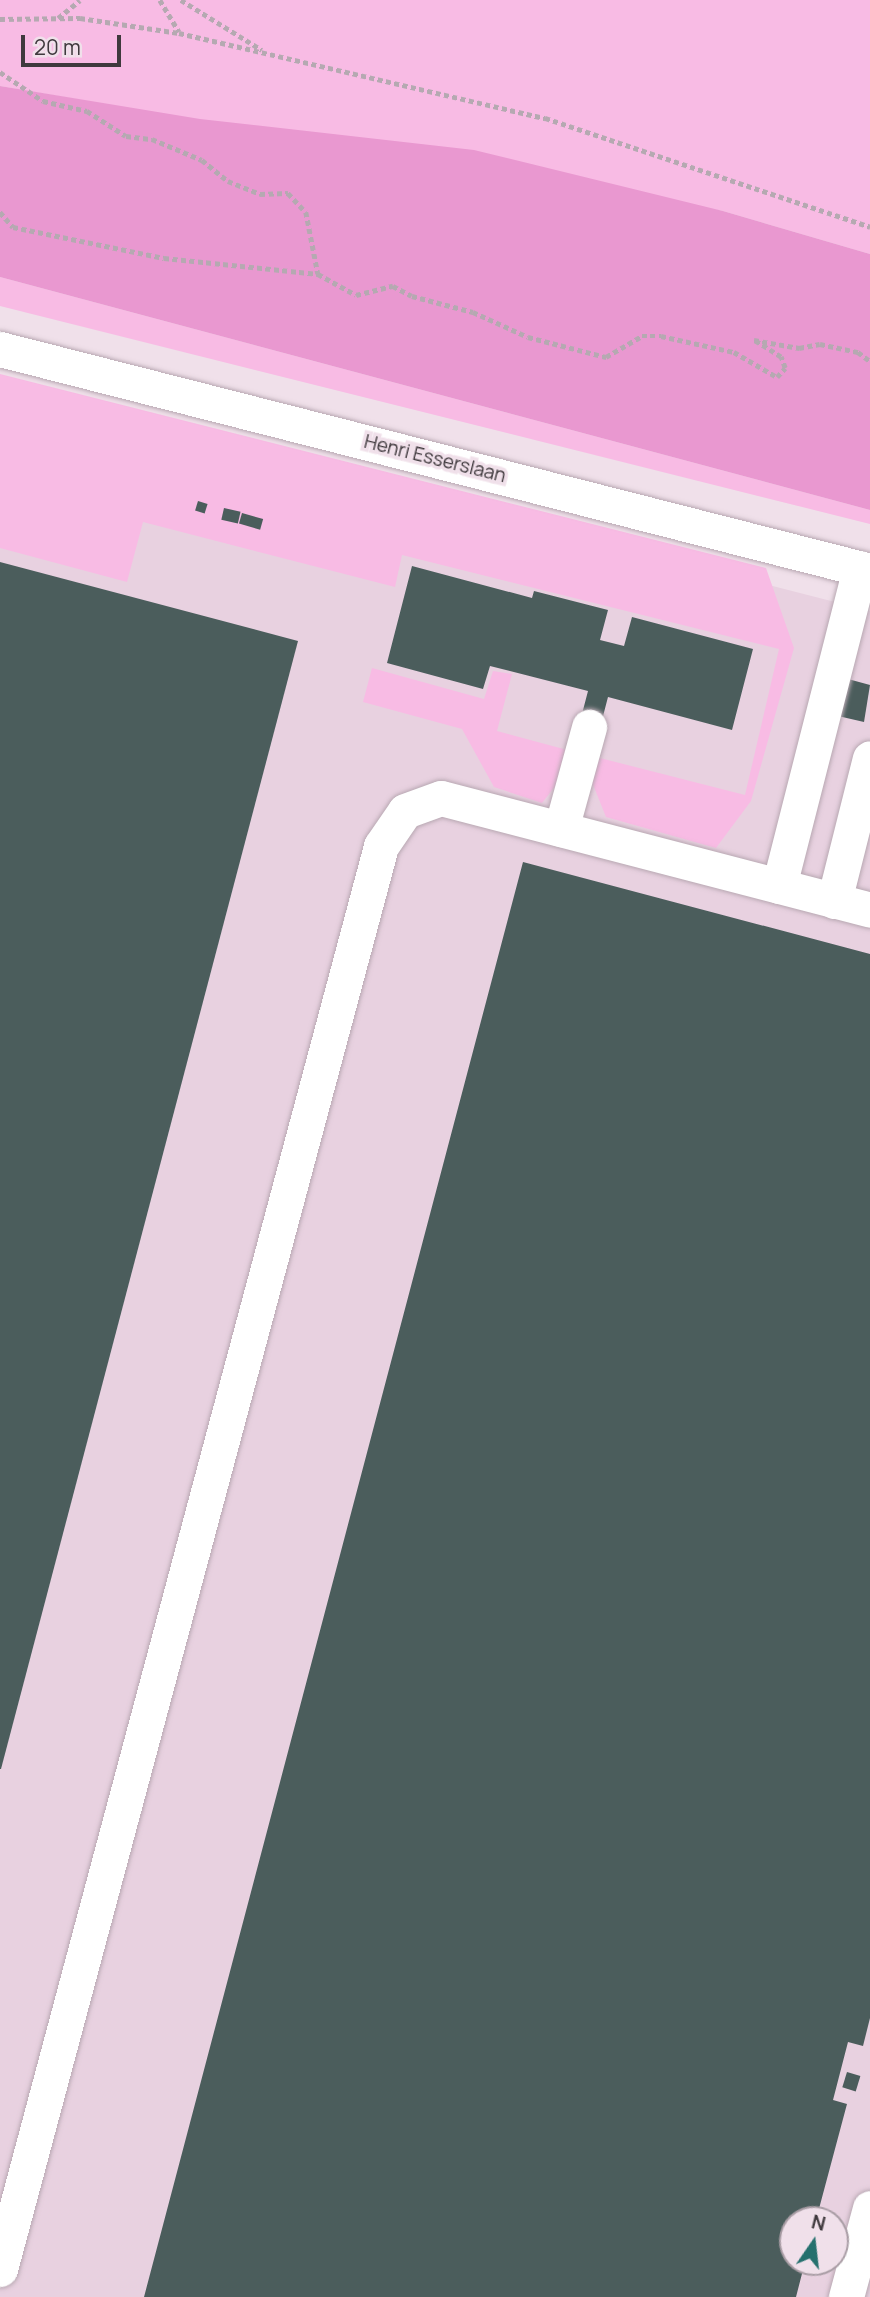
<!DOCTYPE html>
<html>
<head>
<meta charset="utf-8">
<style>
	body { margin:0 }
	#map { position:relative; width:870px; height:2297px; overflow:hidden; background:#f0e0ea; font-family:Manrope,sans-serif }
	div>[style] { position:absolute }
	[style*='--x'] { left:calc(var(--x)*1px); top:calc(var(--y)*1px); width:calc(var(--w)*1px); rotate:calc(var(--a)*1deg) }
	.built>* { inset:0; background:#e8d1e0 }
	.green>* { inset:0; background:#f8bbe4 }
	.forest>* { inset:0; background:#e998d0 }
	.building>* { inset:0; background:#4b5d5c; transform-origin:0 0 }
	.path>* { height:4.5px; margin-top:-2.25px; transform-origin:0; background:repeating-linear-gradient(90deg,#b5a9b1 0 5px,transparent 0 8.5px) }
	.roads { filter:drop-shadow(0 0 2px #b8a8b2) drop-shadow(0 0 2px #b8a8b2) }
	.minor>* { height:35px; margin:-17.5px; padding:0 17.5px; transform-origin:17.5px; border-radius:17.5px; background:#fff }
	span { translate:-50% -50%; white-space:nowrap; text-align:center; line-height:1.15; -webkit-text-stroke:7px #f0e0ea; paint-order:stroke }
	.street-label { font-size:19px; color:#3f393d }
	.north { position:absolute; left:779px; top:2206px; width:70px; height:70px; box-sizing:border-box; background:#f0e0ea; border:2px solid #a99da5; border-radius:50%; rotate:14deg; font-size:19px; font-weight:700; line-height:28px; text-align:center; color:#3f393d }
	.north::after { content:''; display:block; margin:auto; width:24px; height:32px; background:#25706e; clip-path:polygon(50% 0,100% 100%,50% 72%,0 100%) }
	.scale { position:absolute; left:21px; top:35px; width:100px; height:32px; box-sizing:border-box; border:4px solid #3f393d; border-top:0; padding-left:9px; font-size:21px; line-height:24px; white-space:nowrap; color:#3f393d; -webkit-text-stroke:5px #f0e0ea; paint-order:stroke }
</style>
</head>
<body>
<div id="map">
	<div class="built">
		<i style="clip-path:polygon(evenodd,0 388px,870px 611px,870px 2297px,0 2297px,0 388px,793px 2220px,835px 2220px,835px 2262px,793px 2262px,793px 2220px)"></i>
	</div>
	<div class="green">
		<i style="clip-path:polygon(0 0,870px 0,870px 254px,723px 211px,0 86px)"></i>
		<i style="clip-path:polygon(0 277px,870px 510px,870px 524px,0 306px)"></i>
		<i style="clip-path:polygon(0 374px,766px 568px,794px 648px,751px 801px,716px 848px,606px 817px,590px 777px,596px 757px,745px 795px,779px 649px,402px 555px,395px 587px,143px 522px,127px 582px,0 548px)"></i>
		<i style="clip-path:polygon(372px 668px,484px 699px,493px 671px,512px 674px,497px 731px,571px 751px,564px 775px,542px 803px,494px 787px,462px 729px,363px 702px)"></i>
	</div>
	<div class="forest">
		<i style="clip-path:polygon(0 86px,200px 119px,474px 150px,723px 211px,870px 254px,870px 510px,0 277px)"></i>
	</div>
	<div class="building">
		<i style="left:198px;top:501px;width:10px;height:10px;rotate:17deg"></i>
		<i style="left:224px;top:508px;width:17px;height:12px;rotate:13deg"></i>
		<i style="left:242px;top:513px;width:22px;height:11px;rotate:16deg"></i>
		<i style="clip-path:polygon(0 562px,298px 641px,1px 1769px,0 1769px)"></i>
		<i style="clip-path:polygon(412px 566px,532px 598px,534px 591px,608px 610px,600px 640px,624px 646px,632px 617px,753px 649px,732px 730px,608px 697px,602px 720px,582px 714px,588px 691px,490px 666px,483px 689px,387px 663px)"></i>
		<i style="clip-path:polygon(848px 679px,870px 685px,864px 722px,838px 716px)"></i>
		<i style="clip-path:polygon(523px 862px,870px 954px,870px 2018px,863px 2046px,848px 2042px,833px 2100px,847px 2104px,816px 2220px,793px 2220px,793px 2262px,805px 2262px,796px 2297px,144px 2297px)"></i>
		<i style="left:847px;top:2072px;width:14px;height:16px;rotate:17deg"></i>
	</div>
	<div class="path">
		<i style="--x:160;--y:0;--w:37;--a:59"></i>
		<i style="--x:181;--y:0;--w:95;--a:31.7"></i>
		<i style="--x:58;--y:18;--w:28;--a:-39"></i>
		<i style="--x:0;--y:19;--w:80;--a:-0.7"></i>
		<i style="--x:80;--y:18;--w:100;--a:8.6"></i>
		<i style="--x:179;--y:33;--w:376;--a:13.1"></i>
		<i style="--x:545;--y:118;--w:343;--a:18.5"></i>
		<i style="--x:0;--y:72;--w:52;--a:34"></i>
		<i style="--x:43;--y:101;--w:45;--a:12.8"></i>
		<i style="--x:87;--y:111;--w:46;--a:32.7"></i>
		<i style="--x:126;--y:136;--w:26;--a:7"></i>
		<i style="--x:152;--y:139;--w:54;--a:22.8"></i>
		<i style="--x:202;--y:160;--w:33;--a:39"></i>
		<i style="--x:228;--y:181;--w:35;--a:22"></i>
		<i style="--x:260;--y:194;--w:28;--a:-2"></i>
		<i style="--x:288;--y:193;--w:26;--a:47"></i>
		<i style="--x:306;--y:212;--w:63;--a:79"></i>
		<i style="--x:0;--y:212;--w:20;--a:49"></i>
		<i style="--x:13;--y:227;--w:154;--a:11.6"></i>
		<i style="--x:164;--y:258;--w:155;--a:5.9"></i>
		<i style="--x:318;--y:274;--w:43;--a:28.9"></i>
		<i style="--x:356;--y:295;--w:38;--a:-14"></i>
		<i style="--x:393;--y:286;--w:21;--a:28"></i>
		<i style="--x:412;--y:296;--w:63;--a:14.7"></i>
		<i style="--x:473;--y:312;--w:60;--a:24.4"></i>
		<i style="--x:528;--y:337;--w:81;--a:14.4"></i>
		<i style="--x:606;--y:357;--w:42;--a:-30.3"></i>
		<i style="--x:642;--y:336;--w:19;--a:0"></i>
		<i style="--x:661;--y:336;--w:75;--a:12.4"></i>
		<i style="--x:734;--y:352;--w:50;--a:30.2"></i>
		<i style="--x:777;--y:377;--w:12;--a:-48"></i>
		<i style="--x:785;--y:368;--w:12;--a:-110"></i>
		<i style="--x:781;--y:357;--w:32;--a:-148"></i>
		<i style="--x:754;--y:340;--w:46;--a:10.1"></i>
		<i style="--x:799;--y:348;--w:21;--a:-11"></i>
		<i style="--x:820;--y:344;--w:39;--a:12"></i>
		<i style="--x:858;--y:352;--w:15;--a:37"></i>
	</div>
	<div class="roads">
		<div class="minor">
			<i style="--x:0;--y:349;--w:898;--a:14.31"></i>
			<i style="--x:561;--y:829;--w:106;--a:-74.6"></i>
			<i style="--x:779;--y:886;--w:328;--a:-75.7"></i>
			<i style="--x:834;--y:901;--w:147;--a:-75.9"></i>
			<i style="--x:0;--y:2269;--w:1473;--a:-75.01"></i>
			<i style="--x:381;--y:846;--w:42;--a:-55.6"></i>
			<i style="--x:405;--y:811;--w:38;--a:-20"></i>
			<i style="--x:441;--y:798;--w:443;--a:14.6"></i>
			<i style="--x:846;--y:2297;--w:92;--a:-74.9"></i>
		</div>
	</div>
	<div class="street-label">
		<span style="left:435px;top:459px;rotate:14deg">Henri Esserslaan</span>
	</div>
	<div class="north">N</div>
	<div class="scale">20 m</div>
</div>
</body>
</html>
